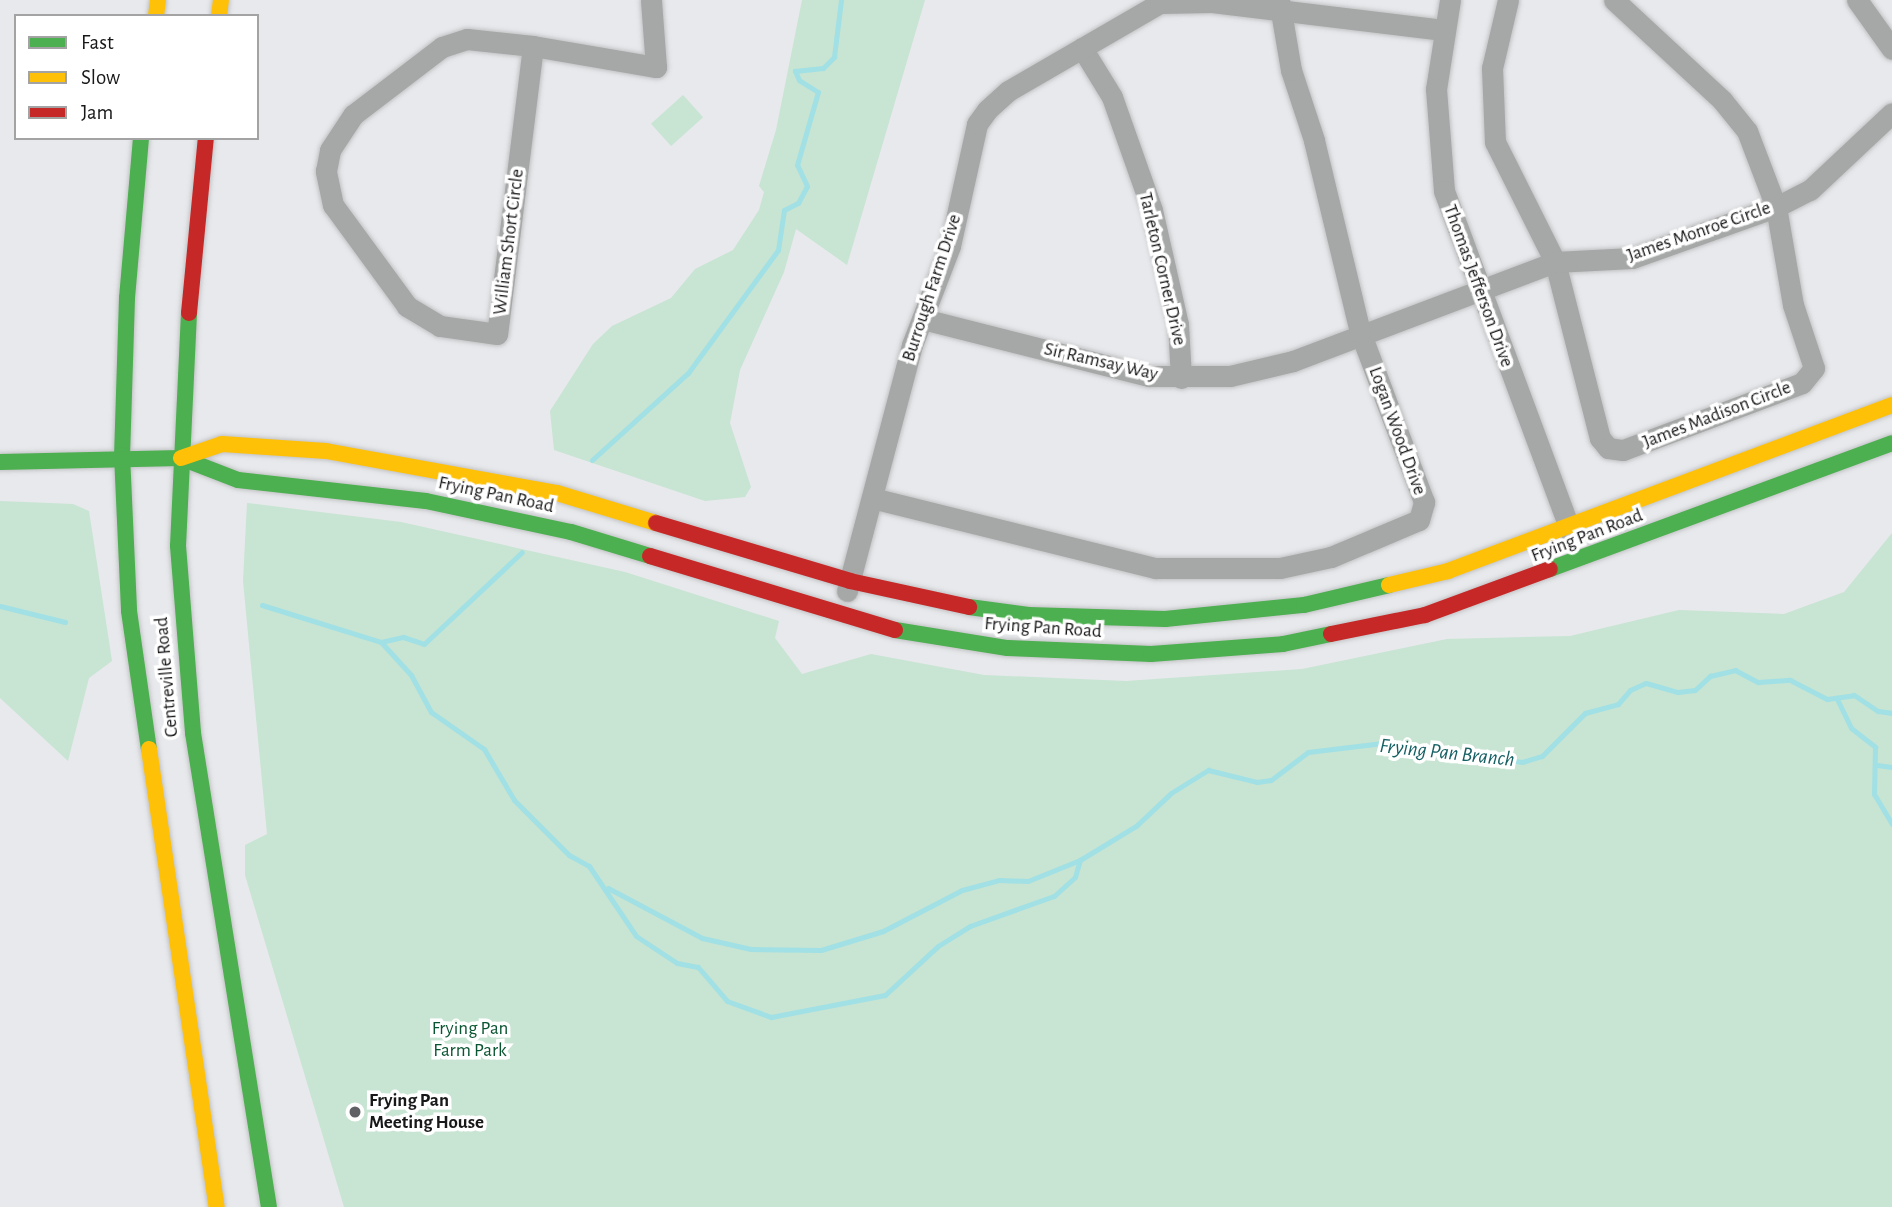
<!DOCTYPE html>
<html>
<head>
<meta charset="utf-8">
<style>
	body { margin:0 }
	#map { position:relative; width:1892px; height:1207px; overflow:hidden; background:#e7e9ec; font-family:"Alegreya Sans",sans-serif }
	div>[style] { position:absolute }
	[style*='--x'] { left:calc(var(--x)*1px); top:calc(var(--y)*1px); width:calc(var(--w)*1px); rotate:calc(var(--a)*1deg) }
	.green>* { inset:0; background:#c8e4d3; transform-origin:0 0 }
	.stream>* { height:5px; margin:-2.5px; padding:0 2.5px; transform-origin:2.5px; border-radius:2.5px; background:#a1e0e4 }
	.roads { filter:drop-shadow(0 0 2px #c3c3c5) drop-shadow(0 0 2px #c3c3c5) }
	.street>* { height:21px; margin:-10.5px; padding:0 10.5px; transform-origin:10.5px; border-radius:10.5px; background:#a6a7a7 }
	.fast>* { height:16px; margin:-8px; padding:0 8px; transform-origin:8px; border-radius:8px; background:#4caf50 }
	.slow>* { height:16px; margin:-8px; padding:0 8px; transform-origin:8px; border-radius:8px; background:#ffc107 }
	.jam>* { height:16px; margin:-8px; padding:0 8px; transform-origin:8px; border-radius:8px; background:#c62828 }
	.dots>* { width:19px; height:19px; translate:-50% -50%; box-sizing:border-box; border:4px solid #fff; border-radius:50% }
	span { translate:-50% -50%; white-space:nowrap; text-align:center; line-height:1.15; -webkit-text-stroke:7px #fff; paint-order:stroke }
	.street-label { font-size:19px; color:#18181a }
	.park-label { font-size:19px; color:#0a5531 }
	.poi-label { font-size:19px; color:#18181a; font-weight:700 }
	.left { translate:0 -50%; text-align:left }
	.water-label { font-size:21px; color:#166064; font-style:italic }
	.legend { position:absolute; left:14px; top:14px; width:245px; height:126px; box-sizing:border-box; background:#fff; border:2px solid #a3a3a3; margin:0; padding:9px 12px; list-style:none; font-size:21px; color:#18181a }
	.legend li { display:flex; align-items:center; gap:14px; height:35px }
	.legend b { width:35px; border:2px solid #a3a3a3 }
</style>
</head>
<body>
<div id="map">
	<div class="green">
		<i style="clip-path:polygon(802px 0,925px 0,847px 265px,796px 229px,784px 272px,740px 370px,730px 423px,751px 487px,745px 497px,705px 501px,554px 450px,550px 411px,593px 344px,612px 326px,671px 298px,695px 269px,733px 250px,759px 210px,764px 192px,759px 186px,776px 130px)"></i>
		<i style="left:683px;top:95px;width:30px;height:43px;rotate:48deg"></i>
		<i style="clip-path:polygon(0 501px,73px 504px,89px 511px,112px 661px,89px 678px,68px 761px,0 698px)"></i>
		<i style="clip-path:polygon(247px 503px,401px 522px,625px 572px,779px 621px,775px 638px,802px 674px,871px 654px,984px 675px,1126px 681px,1302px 669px,1447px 639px,1570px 636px,1679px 610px,1784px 614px,1844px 592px,1892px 533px,1892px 1207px,344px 1207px,245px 875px,245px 845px,267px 834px,243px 581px)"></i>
	</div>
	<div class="stream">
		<i style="--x:592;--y:460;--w:130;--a:-42.2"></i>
		<i style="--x:688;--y:373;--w:152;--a:-53.8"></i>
		<i style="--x:778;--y:250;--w:40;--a:-81.5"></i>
		<i style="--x:784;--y:210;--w:16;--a:-27"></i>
		<i style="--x:798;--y:203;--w:19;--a:-62"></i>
		<i style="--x:807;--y:186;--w:23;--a:-115"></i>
		<i style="--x:797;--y:165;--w:76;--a:-74"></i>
		<i style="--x:818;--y:92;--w:22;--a:-148"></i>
		<i style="--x:799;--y:80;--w:10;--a:-114"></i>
		<i style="--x:795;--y:71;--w:28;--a:-6"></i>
		<i style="--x:823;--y:68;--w:16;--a:-45"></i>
		<i style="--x:834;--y:57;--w:57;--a:-83"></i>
		<i style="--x:262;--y:605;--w:125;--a:17.3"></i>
		<i style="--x:381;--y:642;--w:45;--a:47.7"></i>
		<i style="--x:411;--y:675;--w:42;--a:61.6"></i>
		<i style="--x:431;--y:712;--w:65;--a:34.9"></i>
		<i style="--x:484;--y:749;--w:59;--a:59.5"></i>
		<i style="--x:514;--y:800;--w:78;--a:45"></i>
		<i style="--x:569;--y:855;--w:23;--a:29"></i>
		<i style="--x:589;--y:866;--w:84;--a:56.1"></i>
		<i style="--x:636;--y:936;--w:49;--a:33.4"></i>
		<i style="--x:677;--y:963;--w:21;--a:11"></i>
		<i style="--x:698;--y:967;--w:45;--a:49.5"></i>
		<i style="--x:727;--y:1001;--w:47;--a:20"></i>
		<i style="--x:771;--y:1017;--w:116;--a:-10.9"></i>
		<i style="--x:885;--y:995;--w:72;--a:-42.8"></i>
		<i style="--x:938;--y:946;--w:38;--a:-32"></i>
		<i style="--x:970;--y:926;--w:89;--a:-19.7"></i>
		<i style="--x:1054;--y:896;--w:28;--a:-42"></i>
		<i style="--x:1075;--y:877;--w:18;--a:-74"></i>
		<i style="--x:1080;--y:860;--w:66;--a:-31.3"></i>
		<i style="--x:1136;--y:826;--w:48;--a:-43.3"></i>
		<i style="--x:1171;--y:793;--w:44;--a:-31.9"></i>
		<i style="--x:1208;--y:770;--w:50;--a:13.8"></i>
		<i style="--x:1257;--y:782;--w:14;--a:-8"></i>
		<i style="--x:1271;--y:780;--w:46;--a:-37.1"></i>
		<i style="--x:1308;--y:752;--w:75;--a:-6.9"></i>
		<i style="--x:1382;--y:743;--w:141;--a:7.7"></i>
		<i style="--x:1522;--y:762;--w:21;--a:-17"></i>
		<i style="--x:1542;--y:756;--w:61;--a:-45"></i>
		<i style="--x:1585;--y:713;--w:34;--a:-15"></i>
		<i style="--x:1618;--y:704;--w:18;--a:-49"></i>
		<i style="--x:1630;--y:690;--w:17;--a:-24"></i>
		<i style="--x:1646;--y:683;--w:33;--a:16"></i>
		<i style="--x:1678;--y:692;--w:17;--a:-7"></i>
		<i style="--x:1695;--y:690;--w:21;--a:-43"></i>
		<i style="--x:1710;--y:676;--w:26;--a:-13"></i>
		<i style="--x:1735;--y:670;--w:26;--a:28"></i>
		<i style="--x:1758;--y:682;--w:32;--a:-4"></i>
		<i style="--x:1790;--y:680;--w:42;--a:27.2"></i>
		<i style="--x:1827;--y:699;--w:27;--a:-8"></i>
		<i style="--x:1854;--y:695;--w:29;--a:34"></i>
		<i style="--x:1878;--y:711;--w:14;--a:8"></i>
		<i style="--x:0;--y:606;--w:67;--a:13.8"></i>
		<i style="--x:381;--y:642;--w:23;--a:-13"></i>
		<i style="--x:403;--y:637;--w:22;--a:18"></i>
		<i style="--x:424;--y:644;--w:134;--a:-43.2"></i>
		<i style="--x:1837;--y:699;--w:32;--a:64"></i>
		<i style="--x:1851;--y:728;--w:31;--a:38"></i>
		<i style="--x:1875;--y:747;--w:47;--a:91.2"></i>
		<i style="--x:1874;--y:794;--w:35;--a:59"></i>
		<i style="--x:1877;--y:765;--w:15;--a:8"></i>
		<i style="--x:608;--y:888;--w:106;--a:28"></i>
		<i style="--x:702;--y:938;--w:50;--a:12.7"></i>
		<i style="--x:751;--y:949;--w:70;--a:0.8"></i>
		<i style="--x:821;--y:950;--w:65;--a:-17"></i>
		<i style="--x:883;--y:931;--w:89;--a:-27.4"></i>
		<i style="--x:962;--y:890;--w:38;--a:-15"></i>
		<i style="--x:999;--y:880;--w:29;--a:2"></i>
		<i style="--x:1028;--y:881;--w:56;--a:-22"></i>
	</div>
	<div class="roads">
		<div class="street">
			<i style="--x:1450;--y:0;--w:90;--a:98.9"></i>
			<i style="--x:1436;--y:89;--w:102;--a:85.5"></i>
			<i style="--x:1444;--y:191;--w:368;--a:69.6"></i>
			<i style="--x:1508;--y:0;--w:70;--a:103.2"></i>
			<i style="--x:1492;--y:68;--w:74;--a:87.7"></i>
			<i style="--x:1495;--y:142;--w:134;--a:63.4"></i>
			<i style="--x:1555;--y:262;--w:182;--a:75.7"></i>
			<i style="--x:1600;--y:438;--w:13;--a:51"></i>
			<i style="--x:1608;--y:448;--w:15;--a:8"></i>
			<i style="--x:1623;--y:450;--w:191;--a:-20.5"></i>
			<i style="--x:1802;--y:383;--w:19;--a:-51"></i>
			<i style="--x:1814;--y:368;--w:66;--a:-108.4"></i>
			<i style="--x:1793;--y:305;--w:99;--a:-99.8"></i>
			<i style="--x:1776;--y:207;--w:81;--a:-110.9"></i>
			<i style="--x:1747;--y:131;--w:40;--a:-129"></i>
			<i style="--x:1722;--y:100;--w:147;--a:-137.2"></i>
			<i style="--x:1857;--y:0;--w:60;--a:54.5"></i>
			<i style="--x:467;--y:39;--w:66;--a:6.1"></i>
			<i style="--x:533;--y:46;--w:290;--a:97.1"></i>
			<i style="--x:497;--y:334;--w:58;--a:-172"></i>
			<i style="--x:440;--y:326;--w:39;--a:-149"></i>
			<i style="--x:407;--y:306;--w:125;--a:-126.2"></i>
			<i style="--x:333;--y:205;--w:35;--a:-102"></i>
			<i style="--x:326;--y:171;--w:21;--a:-79"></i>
			<i style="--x:330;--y:150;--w:42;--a:-56.7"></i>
			<i style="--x:353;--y:115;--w:112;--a:-37.4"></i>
			<i style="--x:442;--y:47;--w:26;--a:-18"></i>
			<i style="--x:533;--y:46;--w:125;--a:9.7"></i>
			<i style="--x:656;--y:67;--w:67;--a:-94.3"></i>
			<i style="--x:1082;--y:48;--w:57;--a:58.5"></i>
			<i style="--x:1112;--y:97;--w:120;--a:70.5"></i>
			<i style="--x:1152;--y:210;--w:117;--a:77.2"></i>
			<i style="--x:1178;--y:324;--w:54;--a:86.8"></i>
			<i style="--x:923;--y:319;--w:233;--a:14.2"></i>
			<i style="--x:1149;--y:376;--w:81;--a:0"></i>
			<i style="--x:1230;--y:376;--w:65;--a:-13.4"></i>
			<i style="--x:1293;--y:361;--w:280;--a:-20.7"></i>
			<i style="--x:1555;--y:262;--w:77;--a:-3"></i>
			<i style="--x:1632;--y:258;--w:153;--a:-19.5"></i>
			<i style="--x:1776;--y:207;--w:38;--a:-27"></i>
			<i style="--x:1810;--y:190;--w:112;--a:-43.2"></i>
			<i style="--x:872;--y:498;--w:292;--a:13.9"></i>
			<i style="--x:1155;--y:568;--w:125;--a:0"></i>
			<i style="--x:1280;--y:568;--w:52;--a:-12.2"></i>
			<i style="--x:1331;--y:557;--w:95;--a:-22.8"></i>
			<i style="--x:1419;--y:520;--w:19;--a:-74"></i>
			<i style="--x:1424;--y:502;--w:182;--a:-110.6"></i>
			<i style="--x:1360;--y:332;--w:197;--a:-103.5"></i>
			<i style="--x:1314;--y:140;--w:74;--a:-108.2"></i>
			<i style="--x:1291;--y:70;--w:71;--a:-99.7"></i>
			<i style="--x:847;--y:591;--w:254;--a:-75.2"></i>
			<i style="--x:912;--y:345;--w:106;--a:-69"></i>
			<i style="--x:950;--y:246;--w:125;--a:-77.5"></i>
			<i style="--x:977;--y:124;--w:17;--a:-54"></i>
			<i style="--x:987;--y:110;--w:28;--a:-42"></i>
			<i style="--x:1008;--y:91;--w:176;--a:-30.1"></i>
			<i style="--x:1160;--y:3;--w:52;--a:-1.1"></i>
			<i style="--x:1212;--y:2;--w:233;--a:6.9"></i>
		</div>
		<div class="fast">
			<i style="--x:141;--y:138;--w:161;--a:95"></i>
			<i style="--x:127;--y:298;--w:157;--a:91.8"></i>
			<i style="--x:122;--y:455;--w:156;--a:87.4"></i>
			<i style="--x:129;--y:611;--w:139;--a:81.8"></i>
			<i style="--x:189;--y:313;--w:233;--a:92.7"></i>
			<i style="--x:178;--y:546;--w:188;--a:85.4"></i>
			<i style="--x:193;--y:733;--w:480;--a:80.9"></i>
			<i style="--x:0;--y:462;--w:181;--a:-1.3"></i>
			<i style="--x:181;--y:458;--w:61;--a:21.1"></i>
			<i style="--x:238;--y:480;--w:189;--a:6.4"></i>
			<i style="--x:426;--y:501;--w:148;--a:12.1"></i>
			<i style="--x:571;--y:532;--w:83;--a:16.9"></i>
			<i style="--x:1550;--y:569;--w:364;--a:-20.2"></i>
			<i style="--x:969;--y:607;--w:60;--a:7.7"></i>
			<i style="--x:1028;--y:615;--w:137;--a:1.7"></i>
			<i style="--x:1165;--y:619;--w:140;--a:-5.8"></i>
			<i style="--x:1304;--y:605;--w:87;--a:-13.2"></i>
			<i style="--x:895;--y:630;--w:114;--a:9.1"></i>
			<i style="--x:1008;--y:648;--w:143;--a:2.4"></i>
			<i style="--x:1151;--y:654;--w:132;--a:-4.3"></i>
			<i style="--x:1283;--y:644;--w:49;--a:-11.8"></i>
		</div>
		<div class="slow">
			<i style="--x:156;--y:16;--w:16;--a:-83"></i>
			<i style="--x:219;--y:16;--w:16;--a:-83"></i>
			<i style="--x:181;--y:458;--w:43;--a:-18.9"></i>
			<i style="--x:222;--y:444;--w:104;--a:3.9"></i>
			<i style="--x:326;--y:451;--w:235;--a:10.3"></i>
			<i style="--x:557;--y:493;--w:103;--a:16.9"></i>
			<i style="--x:1389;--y:585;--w:61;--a:-13.3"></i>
			<i style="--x:1448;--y:571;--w:474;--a:-20.5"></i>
			<i style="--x:149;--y:749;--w:463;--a:81.6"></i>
		</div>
		<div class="jam">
			<i style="--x:189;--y:313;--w:176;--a:-84.5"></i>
			<i style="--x:656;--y:523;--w:202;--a:16.6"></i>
			<i style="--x:850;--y:581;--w:122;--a:12.3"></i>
			<i style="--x:650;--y:556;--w:256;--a:16.8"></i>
			<i style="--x:1331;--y:634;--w:96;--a:-11.4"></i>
			<i style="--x:1425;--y:615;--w:133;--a:-20.2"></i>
		</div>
	</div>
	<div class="dots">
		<i style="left:355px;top:1112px;background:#606164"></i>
	</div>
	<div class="street-label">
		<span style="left:1699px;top:232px;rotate:-19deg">James Monroe Circle</span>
		<span style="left:509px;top:242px;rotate:-83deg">William Short Circle</span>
		<span style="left:1162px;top:269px;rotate:77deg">Tarleton Corner Drive</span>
		<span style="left:1478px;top:286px;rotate:70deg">Thomas Jefferson Drive</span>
		<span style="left:932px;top:288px;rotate:-72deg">Burrough Farm Drive</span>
		<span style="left:1101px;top:362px;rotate:13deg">Sir Ramsay Way</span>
		<span style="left:1717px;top:415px;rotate:-21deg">James Madison Circle</span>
		<span style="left:1397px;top:431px;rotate:70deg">Logan Wood Drive</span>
		<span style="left:496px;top:495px;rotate:12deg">Frying Pan Road</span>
		<span style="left:1587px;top:536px;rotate:-21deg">Frying Pan Road</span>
		<span style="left:1043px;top:628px;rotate:4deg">Frying Pan Road</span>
		<span style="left:167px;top:677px;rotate:-95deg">Centreville Road</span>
	</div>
	<div class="park-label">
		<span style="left:470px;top:1040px">Frying Pan<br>Farm Park</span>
	</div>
	<div class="poi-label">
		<span class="left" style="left:369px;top:1112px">Frying Pan<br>Meeting House</span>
	</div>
	<div class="water-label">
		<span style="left:1447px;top:753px;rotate:6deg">Frying Pan Branch</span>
	</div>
	<ul class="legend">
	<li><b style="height:9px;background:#4caf50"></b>Fast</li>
	<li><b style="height:9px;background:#ffc107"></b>Slow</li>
	<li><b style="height:9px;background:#c62828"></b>Jam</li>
	</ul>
</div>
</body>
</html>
